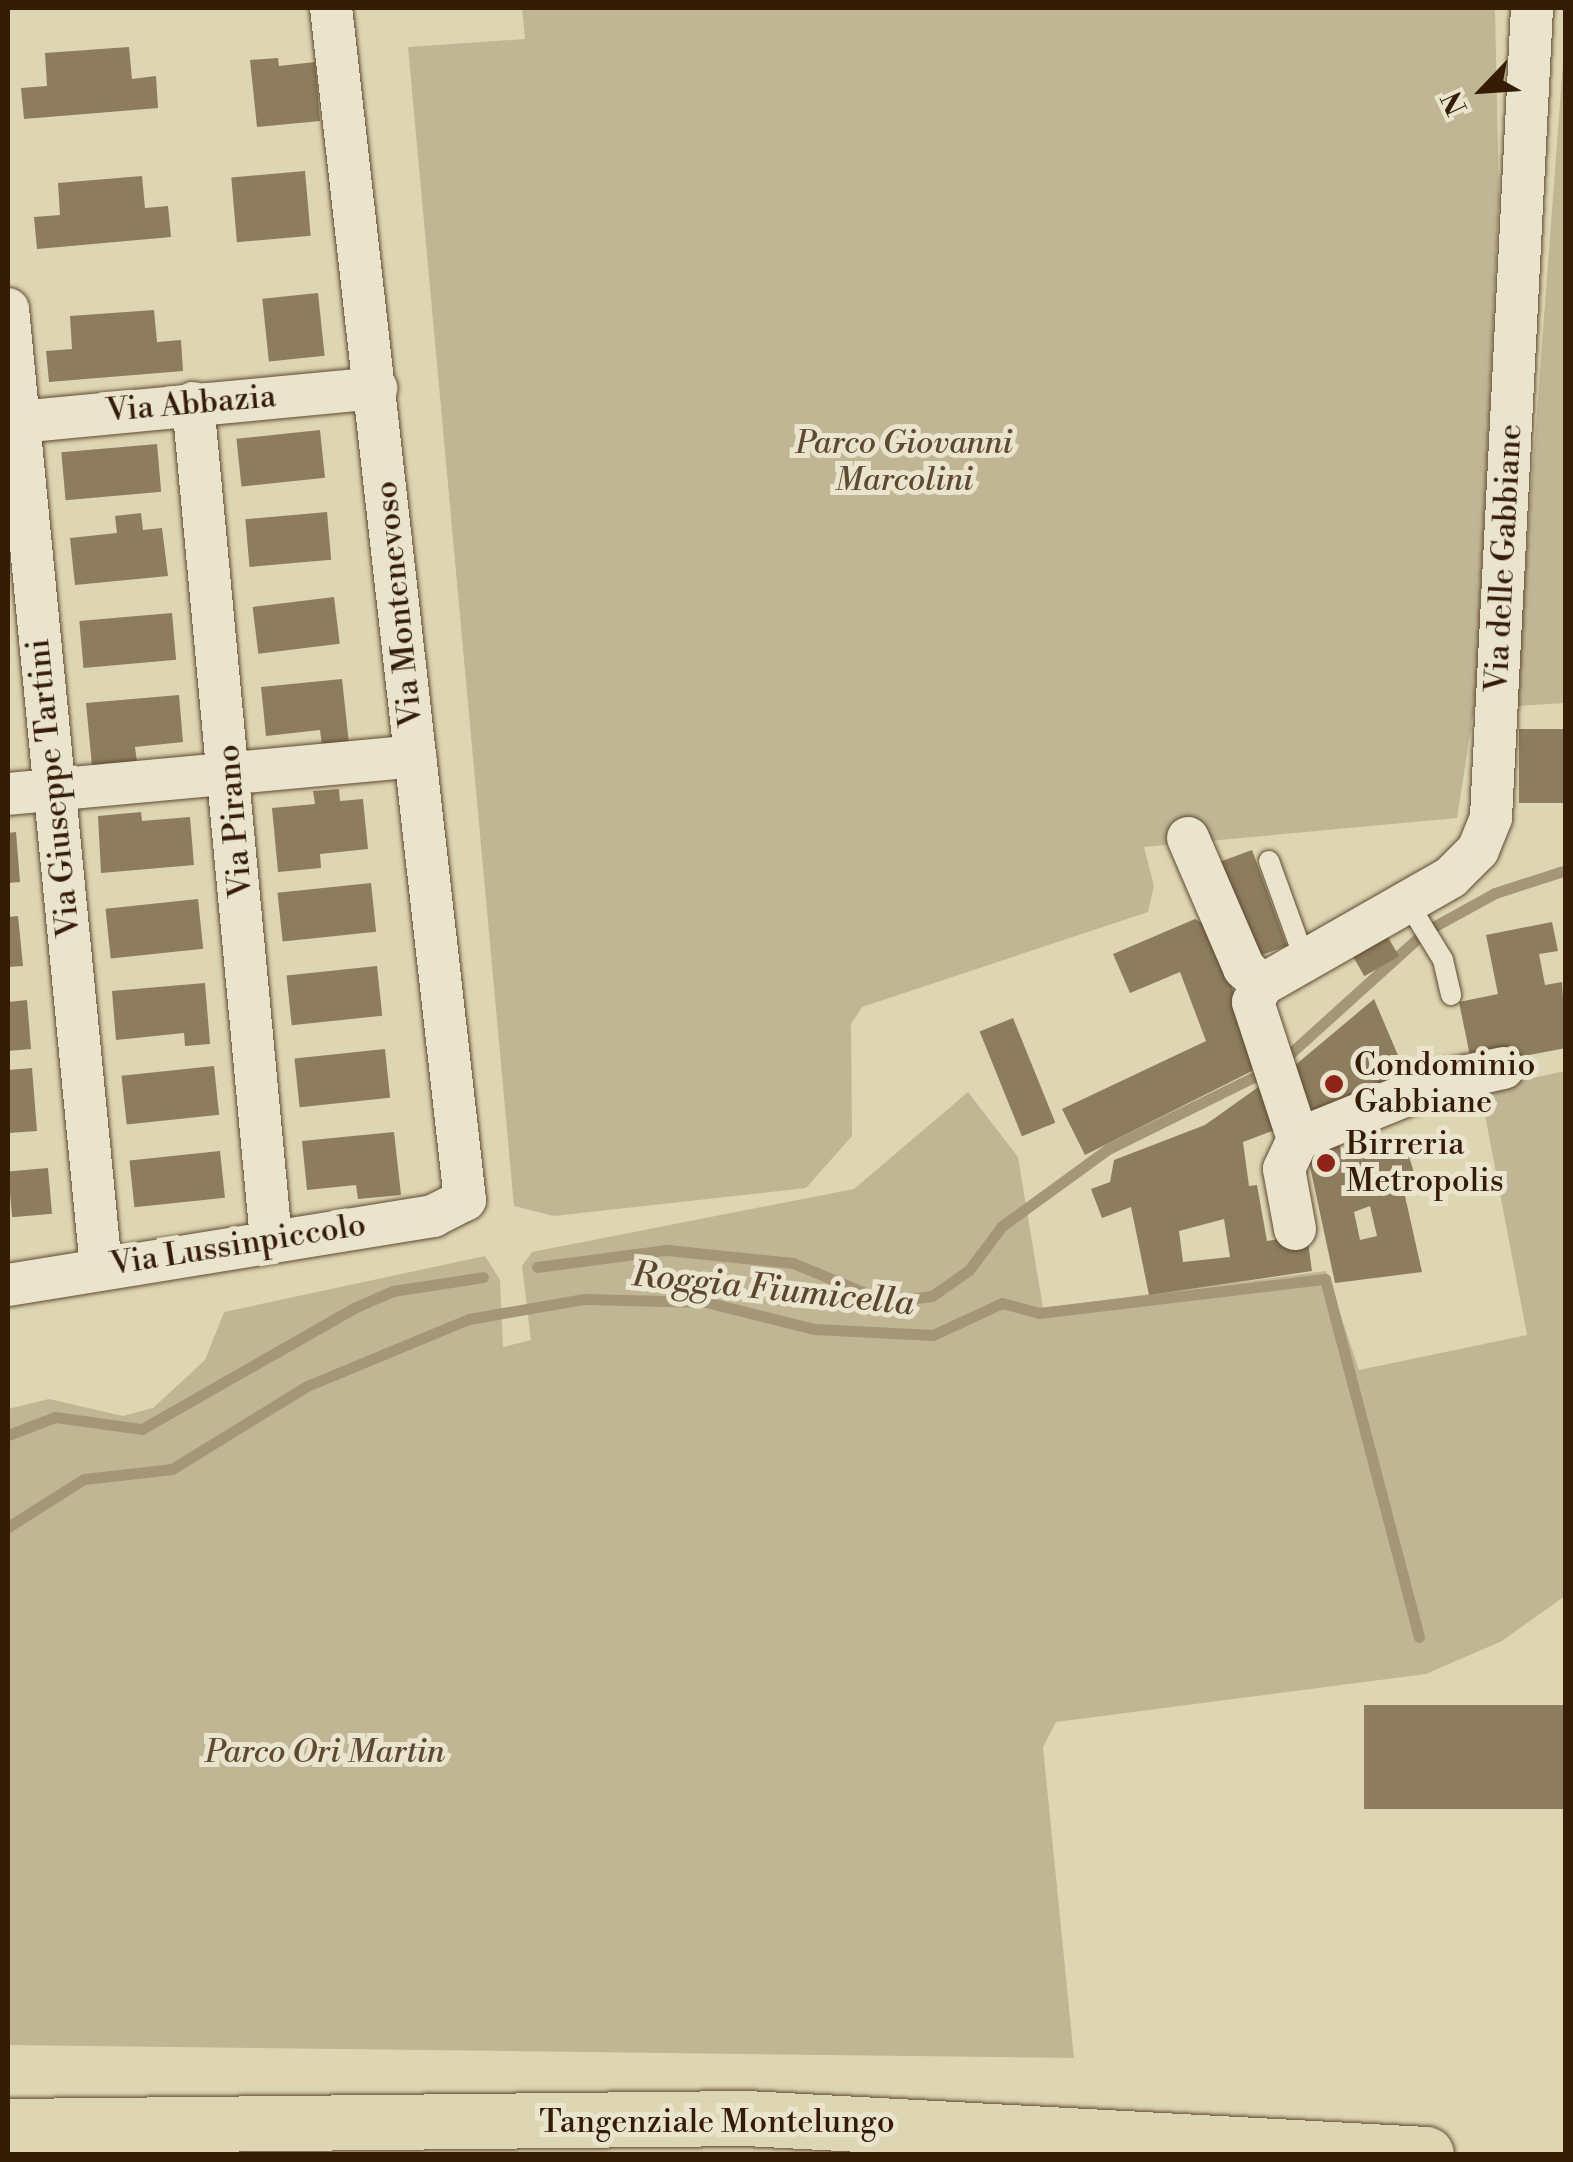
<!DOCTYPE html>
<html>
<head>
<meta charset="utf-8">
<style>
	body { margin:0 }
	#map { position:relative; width:1573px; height:2162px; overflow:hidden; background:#ded5b2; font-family:"Libre Bodoni",serif }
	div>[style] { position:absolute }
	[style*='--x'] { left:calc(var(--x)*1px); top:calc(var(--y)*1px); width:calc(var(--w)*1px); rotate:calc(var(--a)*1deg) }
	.green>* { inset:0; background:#c1b694 }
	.stream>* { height:11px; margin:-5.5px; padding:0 5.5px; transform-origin:5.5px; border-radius:5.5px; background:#a59677 }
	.building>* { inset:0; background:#8d7c5e; transform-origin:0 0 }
	.roads { filter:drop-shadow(0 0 2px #5f4a30) drop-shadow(0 0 2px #5f4a30) }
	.lane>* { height:20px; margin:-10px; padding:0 10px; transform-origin:10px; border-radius:10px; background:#eae4cd }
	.street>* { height:42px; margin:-21px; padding:0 21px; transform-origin:21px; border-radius:21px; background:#eae4cd }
	.highway>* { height:55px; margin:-27.5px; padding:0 27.5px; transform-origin:27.5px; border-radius:27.5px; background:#ded5b2 }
	.dots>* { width:28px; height:28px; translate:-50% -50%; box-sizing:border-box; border:5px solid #eae4cd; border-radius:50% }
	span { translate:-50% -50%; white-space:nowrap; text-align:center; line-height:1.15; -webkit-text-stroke:10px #eae4cd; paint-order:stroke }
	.street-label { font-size:32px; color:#351c04 }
	.park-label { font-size:32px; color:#5f4a2f; font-style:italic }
	.poi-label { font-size:32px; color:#351c04 }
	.left { translate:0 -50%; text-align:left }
	.water-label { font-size:35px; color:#5c472c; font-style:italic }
	.frame { position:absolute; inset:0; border:10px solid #351c04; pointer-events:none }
	.north { position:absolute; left:1433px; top:40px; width:100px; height:100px; -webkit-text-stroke:8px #eae4cd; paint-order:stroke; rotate:245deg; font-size:28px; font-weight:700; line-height:40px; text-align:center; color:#351c04 }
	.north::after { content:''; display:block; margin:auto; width:35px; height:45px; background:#351c04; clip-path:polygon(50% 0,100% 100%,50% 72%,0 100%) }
</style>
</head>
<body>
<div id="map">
	<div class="green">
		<i style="clip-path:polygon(522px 8px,1495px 8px,1499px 197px,1476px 696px,1457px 818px,1144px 847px,1154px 886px,1148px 912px,862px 1007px,851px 1024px,852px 1136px,806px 1188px,554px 1216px,514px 1206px,408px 47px,525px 39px)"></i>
		<i style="clip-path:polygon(1565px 36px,1565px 703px,1515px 706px)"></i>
		<i style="clip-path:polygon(1565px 1071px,1565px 1596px,1502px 1641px,1426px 1674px,1056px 1722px,1043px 1747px,1074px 2058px,8px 2045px,8px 1409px,49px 1399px,123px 1416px,153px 1408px,205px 1360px,224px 1312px,485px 1256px,500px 1280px,503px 1347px,531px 1340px,522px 1266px,532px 1252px,854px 1189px,968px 1092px,1018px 1157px,1043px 1308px,1326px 1271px,1359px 1370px,1527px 1335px,1480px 1089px)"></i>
	</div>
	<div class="stream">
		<i style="--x:1283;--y:1060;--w:193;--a:-42.1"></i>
		<i style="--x:1426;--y:931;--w:79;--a:-28.8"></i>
		<i style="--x:1495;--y:893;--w:75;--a:-17.9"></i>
		<i style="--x:537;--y:1267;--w:131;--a:-7.5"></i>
		<i style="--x:667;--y:1250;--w:127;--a:5.9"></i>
		<i style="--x:793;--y:1263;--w:102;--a:22.5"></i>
		<i style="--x:887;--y:1302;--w:45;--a:-7.6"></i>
		<i style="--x:932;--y:1296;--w:45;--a:-35.1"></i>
		<i style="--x:969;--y:1270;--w:55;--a:-53.1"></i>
		<i style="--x:1002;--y:1226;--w:131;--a:-36"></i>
		<i style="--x:1108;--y:1149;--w:178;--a:-26.3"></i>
		<i style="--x:8;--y:1435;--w:50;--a:-21"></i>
		<i style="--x:55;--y:1417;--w:88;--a:7.9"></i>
		<i style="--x:142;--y:1429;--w:246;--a:-29.7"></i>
		<i style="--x:356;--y:1307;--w:40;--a:-23.4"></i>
		<i style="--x:393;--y:1291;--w:91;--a:-8.8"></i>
		<i style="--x:8;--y:1527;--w:90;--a:-32.3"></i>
		<i style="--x:84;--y:1479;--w:89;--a:-6.5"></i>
		<i style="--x:172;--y:1469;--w:158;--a:-31.6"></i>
		<i style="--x:307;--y:1386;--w:175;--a:-22.5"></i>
		<i style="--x:469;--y:1319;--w:117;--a:-9.9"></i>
		<i style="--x:584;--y:1299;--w:122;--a:1.4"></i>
		<i style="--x:706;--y:1302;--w:111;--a:14"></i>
		<i style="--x:814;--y:1329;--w:119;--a:2.9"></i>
		<i style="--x:933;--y:1335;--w:76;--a:-24.9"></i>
		<i style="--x:1002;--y:1303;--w:38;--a:15"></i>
		<i style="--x:1039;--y:1313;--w:288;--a:-6.8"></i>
		<i style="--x:1325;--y:1279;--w:370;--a:75.3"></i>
	</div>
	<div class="building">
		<i style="clip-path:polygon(129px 47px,132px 79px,156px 76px,158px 108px,24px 119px,21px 88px,47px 86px,45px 53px)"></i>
		<i style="clip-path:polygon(278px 58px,279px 66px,315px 62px,320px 121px,257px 127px,250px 60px)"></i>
		<i style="left:305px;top:171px;width:65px;height:74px;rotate:85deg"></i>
		<i style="clip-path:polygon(142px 176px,145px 208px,168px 206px,171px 237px,37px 249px,34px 217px,60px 215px,58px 183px)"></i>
		<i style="left:318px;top:293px;width:63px;height:56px;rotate:84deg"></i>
		<i style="clip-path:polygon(154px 310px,157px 342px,181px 340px,183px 371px,49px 382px,46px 351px,72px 349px,70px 316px)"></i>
		<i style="left:320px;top:430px;width:48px;height:84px;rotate:84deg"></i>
		<i style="left:157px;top:444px;width:48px;height:96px;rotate:85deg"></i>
		<i style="left:327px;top:512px;width:48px;height:82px;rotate:85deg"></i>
		<i style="clip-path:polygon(141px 513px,143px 530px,162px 528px,168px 576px,75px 585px,70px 538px,117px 533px,115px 516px)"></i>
		<i style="left:334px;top:597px;width:47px;height:82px;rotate:83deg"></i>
		<i style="left:172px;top:613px;width:47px;height:93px;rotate:85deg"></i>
		<i style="clip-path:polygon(342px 679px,349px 744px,322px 746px,320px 730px,266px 736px,261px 687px)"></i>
		<i style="clip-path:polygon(179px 695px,183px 742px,135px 747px,137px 762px,92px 766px,86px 703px)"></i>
		<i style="left:1566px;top:729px;width:74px;height:47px;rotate:90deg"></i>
		<i style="clip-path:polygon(339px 789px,340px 801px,363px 799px,368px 849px,320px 854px,321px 868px,278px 872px,272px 808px,315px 804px,313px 791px)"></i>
		<i style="clip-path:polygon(141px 812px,142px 821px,190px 817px,194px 865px,101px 873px,98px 816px)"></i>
		<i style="clip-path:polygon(16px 832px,20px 882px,8px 883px,8px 833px)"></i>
		<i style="left:1252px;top:850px;width:102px;height:34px;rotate:70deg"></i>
		<i style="left:371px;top:883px;width:49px;height:94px;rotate:84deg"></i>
		<i style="left:198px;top:899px;width:50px;height:93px;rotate:84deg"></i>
		<i style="clip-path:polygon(18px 916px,23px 966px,8px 967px,8px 917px)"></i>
		<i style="clip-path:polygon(1195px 919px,1211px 928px,1260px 1067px,1085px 1155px,1062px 1109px,1206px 1041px,1180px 972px,1130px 993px,1113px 954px)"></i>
		<i style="clip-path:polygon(1552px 922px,1558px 951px,1539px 954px,1545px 985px,1562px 982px,1566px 1048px,1472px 1066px,1459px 1002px,1498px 994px,1486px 935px)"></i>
		<i style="left:1385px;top:932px;width:28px;height:40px;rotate:60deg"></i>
		<i style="left:377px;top:966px;width:50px;height:91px;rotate:84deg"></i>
		<i style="clip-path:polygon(205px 983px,210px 1044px,185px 1046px,184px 1033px,116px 1040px,112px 991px)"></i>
		<i style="clip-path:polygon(1374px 999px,1409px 1081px,1312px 1127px,1287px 1072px)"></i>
		<i style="clip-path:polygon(27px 1000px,31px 1049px,8px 1051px,8px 1002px)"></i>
		<i style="left:1013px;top:1018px;width:113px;height:36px;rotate:68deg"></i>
		<i style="left:385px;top:1049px;width:49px;height:91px;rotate:84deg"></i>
		<i style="left:214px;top:1066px;width:49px;height:93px;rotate:84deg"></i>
		<i style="clip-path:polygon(32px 1068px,37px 1131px,8px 1133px,8px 1070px)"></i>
		<i style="clip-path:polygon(evenodd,1264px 1083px,1280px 1128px,1243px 1142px,1249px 1186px,1257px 1185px,1267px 1241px,1307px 1235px,1312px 1271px,1149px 1295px,1131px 1207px,1102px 1218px,1091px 1189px,1110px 1182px,1114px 1160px,1205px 1125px,1264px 1083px,1224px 1219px,1230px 1257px,1183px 1262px,1179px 1231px,1224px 1219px)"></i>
		<i style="clip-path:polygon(394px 1132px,401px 1195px,358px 1199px,356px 1185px,307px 1190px,302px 1141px)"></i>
		<i style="clip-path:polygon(evenodd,1337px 1133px,1343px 1160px,1404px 1141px,1420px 1191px,1405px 1196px,1422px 1272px,1335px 1283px,1305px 1143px,1337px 1133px,1370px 1206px,1377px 1236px,1360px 1240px,1354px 1212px,1370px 1206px)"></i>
		<i style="left:220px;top:1151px;width:47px;height:91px;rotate:84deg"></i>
		<i style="left:48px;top:1168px;width:46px;height:40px;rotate:85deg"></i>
		<i style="left:1566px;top:1705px;width:104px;height:202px;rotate:90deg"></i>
	</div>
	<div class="roads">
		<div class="lane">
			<i style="--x:1269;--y:861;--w:109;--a:70.1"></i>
			<i style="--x:1408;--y:903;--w:67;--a:58.4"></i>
			<i style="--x:1443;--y:960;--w:36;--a:77"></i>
		</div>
		<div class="street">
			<i style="--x:8;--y:309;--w:963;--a:84.46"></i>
			<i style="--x:193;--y:403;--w:840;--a:84.67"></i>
			<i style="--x:8;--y:423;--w:370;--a:-5.4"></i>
			<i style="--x:8;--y:794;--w:409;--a:-5.3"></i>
			<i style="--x:1188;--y:838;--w:142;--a:66.7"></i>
			<i style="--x:1244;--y:968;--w:25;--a:43"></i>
			<i style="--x:1298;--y:1139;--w:144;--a:-108.2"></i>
			<i style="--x:1253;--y:1002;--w:19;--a:-62"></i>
			<i style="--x:1262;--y:985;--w:218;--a:-29.7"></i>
			<i style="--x:1451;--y:877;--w:38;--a:-45"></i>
			<i style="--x:1478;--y:850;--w:35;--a:-68"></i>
			<i style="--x:1491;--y:817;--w:810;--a:-87.1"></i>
			<i style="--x:1295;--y:1229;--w:61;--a:-100.4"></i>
			<i style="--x:1284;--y:1169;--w:33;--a:-65"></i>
			<i style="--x:1298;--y:1139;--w:152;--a:-22"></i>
			<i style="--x:1439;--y:1082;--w:66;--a:-12.3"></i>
			<i style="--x:8;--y:1285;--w:431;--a:-9.2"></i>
			<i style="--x:433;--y:1216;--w:36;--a:-27"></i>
			<i style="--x:465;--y:1200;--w:1200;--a:-96.41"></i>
		</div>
		<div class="highway">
			<i style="--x:8;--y:2126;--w:738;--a:-0.62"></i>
			<i style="--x:746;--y:2118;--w:681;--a:3.03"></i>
		</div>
	</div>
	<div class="dots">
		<i style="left:1334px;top:1084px;background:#8f2418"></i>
		<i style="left:1326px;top:1163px;background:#8f2418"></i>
	</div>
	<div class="street-label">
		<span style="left:191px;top:404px;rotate:-5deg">Via Abbazia</span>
		<span style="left:1504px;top:558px;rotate:-87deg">Via delle Gabbiane</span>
		<span style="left:399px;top:604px;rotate:-96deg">Via Montenevoso</span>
		<span style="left:54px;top:788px;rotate:-96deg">Via Giuseppe Tartini</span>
		<span style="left:235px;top:821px;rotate:-95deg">Via Pirano</span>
		<span style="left:238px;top:1245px;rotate:-9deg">Via Lussinpiccolo</span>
		<span style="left:717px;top:2122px">Tangenziale Montelungo</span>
	</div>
	<div class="park-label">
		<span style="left:904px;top:462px">Parco Giovanni<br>Marcolini</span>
		<span style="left:325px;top:1752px">Parco Ori Martin</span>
	</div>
	<div class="poi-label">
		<span class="left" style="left:1354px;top:1084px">Condominio<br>Gabbiane</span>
		<span class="left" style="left:1346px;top:1163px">Birreria<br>Metropolis</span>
	</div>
	<div class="water-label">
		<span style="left:773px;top:1290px;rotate:6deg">Roggia Fiumicella</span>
	</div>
	<div class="frame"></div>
	<div class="north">N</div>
</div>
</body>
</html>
